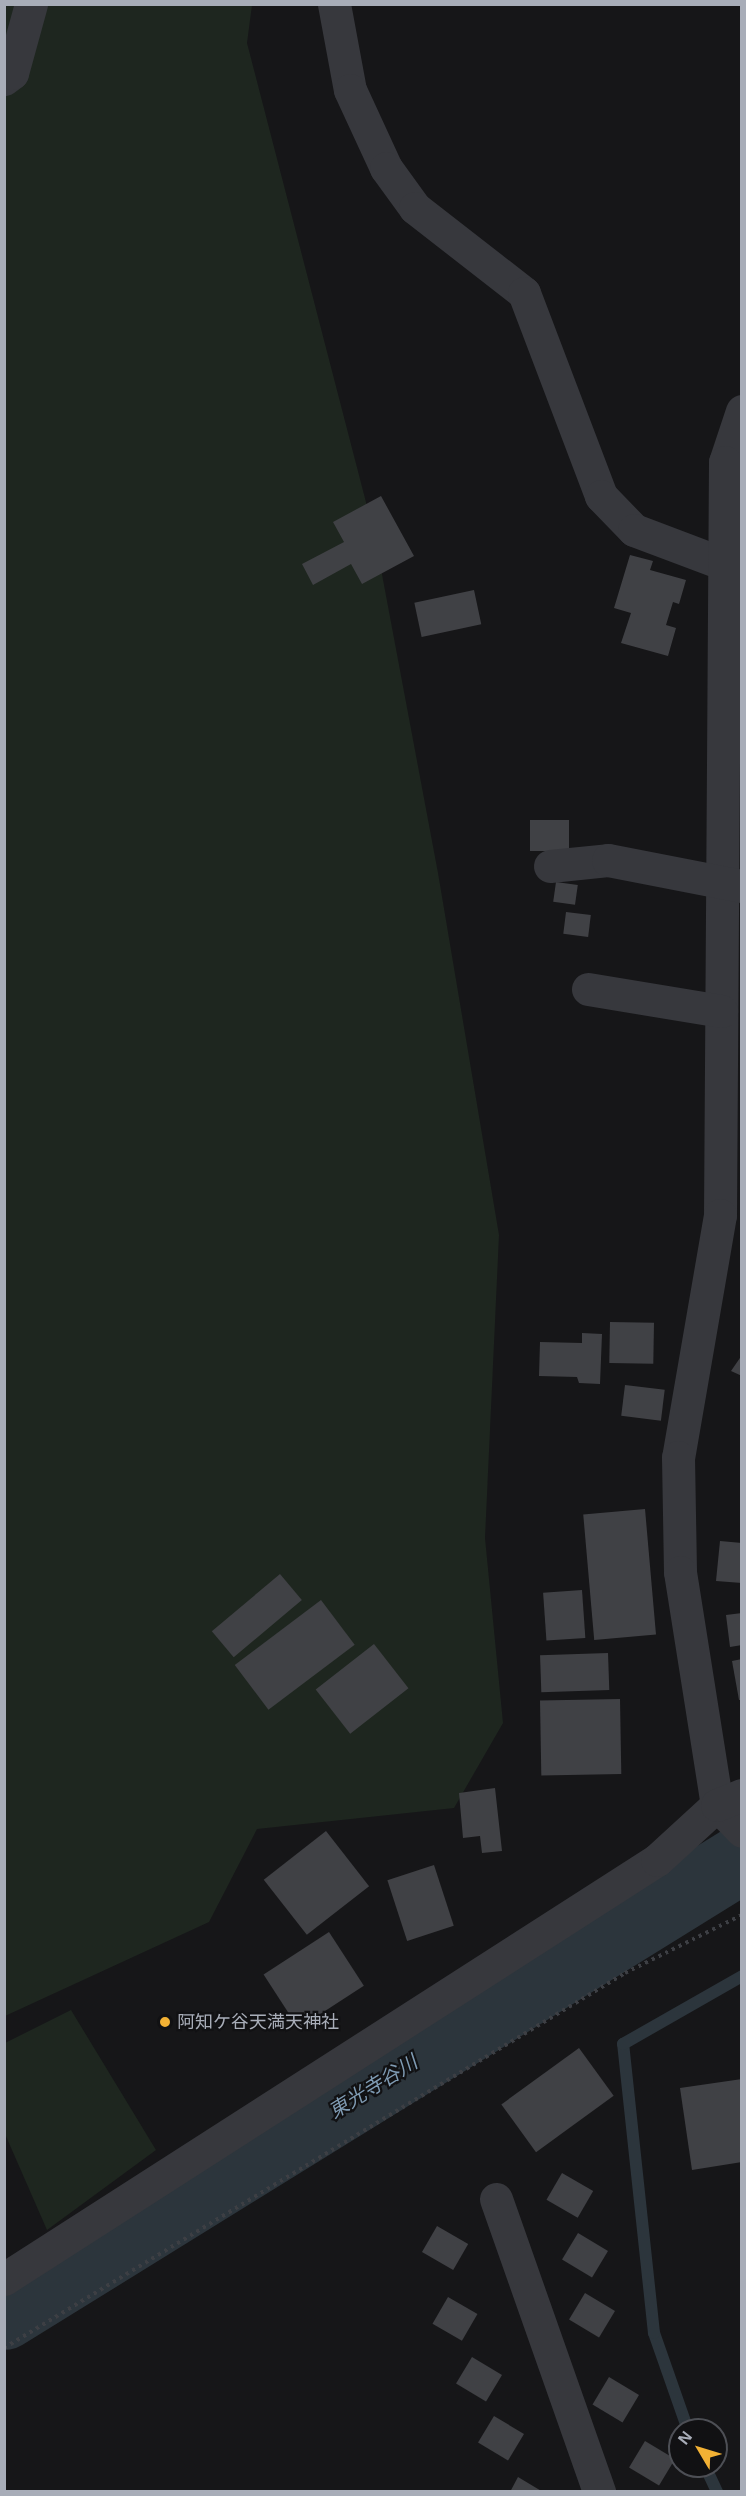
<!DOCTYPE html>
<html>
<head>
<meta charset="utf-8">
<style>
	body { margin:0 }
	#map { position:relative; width:746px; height:2496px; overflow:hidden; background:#161618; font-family:Arial,"Noto Sans JP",sans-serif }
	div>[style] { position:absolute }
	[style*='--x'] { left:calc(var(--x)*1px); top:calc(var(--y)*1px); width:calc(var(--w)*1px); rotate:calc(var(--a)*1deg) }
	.green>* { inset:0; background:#1e261f }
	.stream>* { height:12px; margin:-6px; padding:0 6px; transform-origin:6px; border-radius:6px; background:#2c353c }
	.river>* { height:69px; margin:-34.5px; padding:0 34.5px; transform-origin:34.5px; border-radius:34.5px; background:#2c353c }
	.building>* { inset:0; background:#404145; transform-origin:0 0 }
	.path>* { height:4px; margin-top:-2px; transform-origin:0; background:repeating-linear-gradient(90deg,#3d3f44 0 3px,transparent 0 7.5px) }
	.minor>* { height:33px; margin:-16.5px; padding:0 16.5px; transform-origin:16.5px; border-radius:16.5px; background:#37383d }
	.dots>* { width:16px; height:16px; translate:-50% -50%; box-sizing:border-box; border:3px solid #111113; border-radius:50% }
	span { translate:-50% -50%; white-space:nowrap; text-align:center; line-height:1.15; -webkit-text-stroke:4.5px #111113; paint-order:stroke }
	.poi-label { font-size:18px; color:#a8adb8 }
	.left { translate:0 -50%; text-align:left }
	.water-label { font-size:20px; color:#7f9bb3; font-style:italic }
	.frame { position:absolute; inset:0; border:6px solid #a8adb8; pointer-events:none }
	.north { position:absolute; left:668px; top:2418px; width:60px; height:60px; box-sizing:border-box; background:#111113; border:2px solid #4d4f55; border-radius:50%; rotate:308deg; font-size:16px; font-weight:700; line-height:24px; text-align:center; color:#a8adb8 }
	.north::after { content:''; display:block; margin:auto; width:21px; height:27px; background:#f2b134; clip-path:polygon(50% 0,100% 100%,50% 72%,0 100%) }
</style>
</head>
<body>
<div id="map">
	<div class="green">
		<i style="clip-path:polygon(4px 5px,252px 5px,247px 43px,375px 537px,438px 873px,499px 1235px,485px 1538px,503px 1723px,454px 1808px,257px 1829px,209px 1922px,5px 2016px)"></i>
		<i style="clip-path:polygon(71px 2010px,156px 2150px,47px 2230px,5px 2134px,5px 2043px)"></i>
	</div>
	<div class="stream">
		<i style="--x:688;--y:2430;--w:103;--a:-109.3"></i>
		<i style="--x:654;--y:2333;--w:291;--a:-96.1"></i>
		<i style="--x:623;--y:2044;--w:137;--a:-29.7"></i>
		<i style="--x:705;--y:2466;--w:29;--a:65"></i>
	</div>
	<div class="river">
		<i style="--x:4;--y:2315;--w:868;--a:-31.77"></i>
	</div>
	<div class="building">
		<i style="clip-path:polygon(381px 496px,414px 556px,362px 584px,351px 564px,313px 585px,302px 564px,344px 542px,333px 522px)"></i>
		<i style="clip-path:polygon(630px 555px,653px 561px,650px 570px,686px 580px,679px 604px,673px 602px,666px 625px,676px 628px,668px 656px,621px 643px,631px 613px,614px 608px)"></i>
		<i style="left:474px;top:590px;width:35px;height:61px;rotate:78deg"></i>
		<i style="left:530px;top:820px;width:39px;height:31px"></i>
		<i style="left:556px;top:882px;width:22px;height:20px;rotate:8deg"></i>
		<i style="left:566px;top:912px;width:25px;height:22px;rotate:7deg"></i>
		<i style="left:610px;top:1322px;width:44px;height:41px;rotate:1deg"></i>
		<i style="clip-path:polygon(582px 1333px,602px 1334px,600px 1384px,579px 1383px,577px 1377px,539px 1376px,540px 1342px,582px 1343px)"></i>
		<i style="clip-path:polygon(742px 1355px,742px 1376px,731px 1371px)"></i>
		<i style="left:625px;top:1385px;width:40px;height:31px;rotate:7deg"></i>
		<i style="left:645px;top:1509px;width:126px;height:62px;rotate:85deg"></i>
		<i style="clip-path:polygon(720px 1541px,742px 1543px,742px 1583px,716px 1581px)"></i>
		<i style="left:280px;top:1574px;width:34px;height:89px;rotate:50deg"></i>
		<i style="left:582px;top:1590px;width:48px;height:39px;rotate:86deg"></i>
		<i style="left:321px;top:1600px;width:56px;height:108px;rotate:53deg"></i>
		<i style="clip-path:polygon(742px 1613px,742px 1645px,730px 1647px,726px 1615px)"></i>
		<i style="left:374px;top:1644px;width:56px;height:74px;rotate:52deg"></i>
		<i style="left:608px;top:1653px;width:37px;height:68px;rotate:88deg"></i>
		<i style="clip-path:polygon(742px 1659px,742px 1700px,739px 1700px,732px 1661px)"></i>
		<i style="left:620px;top:1699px;width:75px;height:80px;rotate:89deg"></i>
		<i style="clip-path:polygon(495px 1788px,502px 1851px,482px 1853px,480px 1836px,463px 1838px,459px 1793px)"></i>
		<i style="left:326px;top:1831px;width:70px;height:79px;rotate:52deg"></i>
		<i style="left:434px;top:1865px;width:64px;height:49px;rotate:72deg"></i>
		<i style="left:329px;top:1932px;width:64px;height:78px;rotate:57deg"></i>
		<i style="left:579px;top:2048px;width:59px;height:96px;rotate:54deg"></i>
		<i style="clip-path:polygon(742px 2079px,742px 2162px,692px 2170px,680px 2088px)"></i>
		<i style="left:562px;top:2173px;width:36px;height:31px;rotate:30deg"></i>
		<i style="left:437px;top:2226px;width:36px;height:30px;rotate:30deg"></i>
		<i style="left:578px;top:2233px;width:35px;height:31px;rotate:31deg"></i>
		<i style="left:585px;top:2293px;width:35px;height:31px;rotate:31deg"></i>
		<i style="left:448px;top:2297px;width:34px;height:31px;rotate:30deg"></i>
		<i style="left:472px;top:2357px;width:35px;height:31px;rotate:31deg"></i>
		<i style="left:609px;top:2377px;width:35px;height:32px;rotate:31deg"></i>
		<i style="left:494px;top:2416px;width:35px;height:31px;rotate:31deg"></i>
		<i style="left:645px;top:2441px;width:35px;height:31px;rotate:31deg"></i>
		<i style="clip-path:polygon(518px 2477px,543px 2492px,510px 2492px)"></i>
	</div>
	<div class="path">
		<i style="--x:4;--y:2348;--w:725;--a:-31.13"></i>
		<i style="--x:625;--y:1973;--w:131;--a:-26.4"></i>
	</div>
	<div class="minor">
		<i style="--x:334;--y:4;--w:87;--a:79.5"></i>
		<i style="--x:350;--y:90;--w:86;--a:65.2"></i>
		<i style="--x:386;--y:168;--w:49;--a:54.1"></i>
		<i style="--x:415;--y:208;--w:138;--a:37.9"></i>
		<i style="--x:524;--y:293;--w:217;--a:69.2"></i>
		<i style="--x:601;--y:496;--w:47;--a:45.9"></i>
		<i style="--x:634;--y:530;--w:96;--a:20.7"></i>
		<i style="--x:4;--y:79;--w:10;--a:-37"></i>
		<i style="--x:12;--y:73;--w:72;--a:-74.6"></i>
		<i style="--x:742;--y:411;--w:54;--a:108.4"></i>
		<i style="--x:725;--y:462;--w:753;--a:90.38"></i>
		<i style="--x:720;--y:1215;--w:246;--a:99.8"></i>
		<i style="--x:678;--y:1457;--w:115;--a:89"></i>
		<i style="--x:680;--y:1572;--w:236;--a:81"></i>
		<i style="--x:717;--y:1805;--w:36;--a:46"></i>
		<i style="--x:550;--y:866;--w:58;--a:-5.9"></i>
		<i style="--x:608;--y:860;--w:136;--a:11"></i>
		<i style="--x:588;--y:989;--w:135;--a:9.4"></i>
		<i style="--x:496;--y:2199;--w:311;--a:70.6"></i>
		<i style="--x:4;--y:2279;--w:776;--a:-32.69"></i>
		<i style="--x:657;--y:1860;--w:81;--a:-42.5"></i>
		<i style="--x:717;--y:1805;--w:27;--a:-22"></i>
	</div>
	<div class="dots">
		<i style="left:165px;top:2022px;background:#f2b134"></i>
	</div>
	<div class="poi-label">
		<span class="left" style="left:177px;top:2022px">阿知ケ谷天満天神社</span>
	</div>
	<div class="water-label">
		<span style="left:373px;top:2087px;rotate:-32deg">東光寺谷川</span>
	</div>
	<div class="frame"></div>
	<div class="north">N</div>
</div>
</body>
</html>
